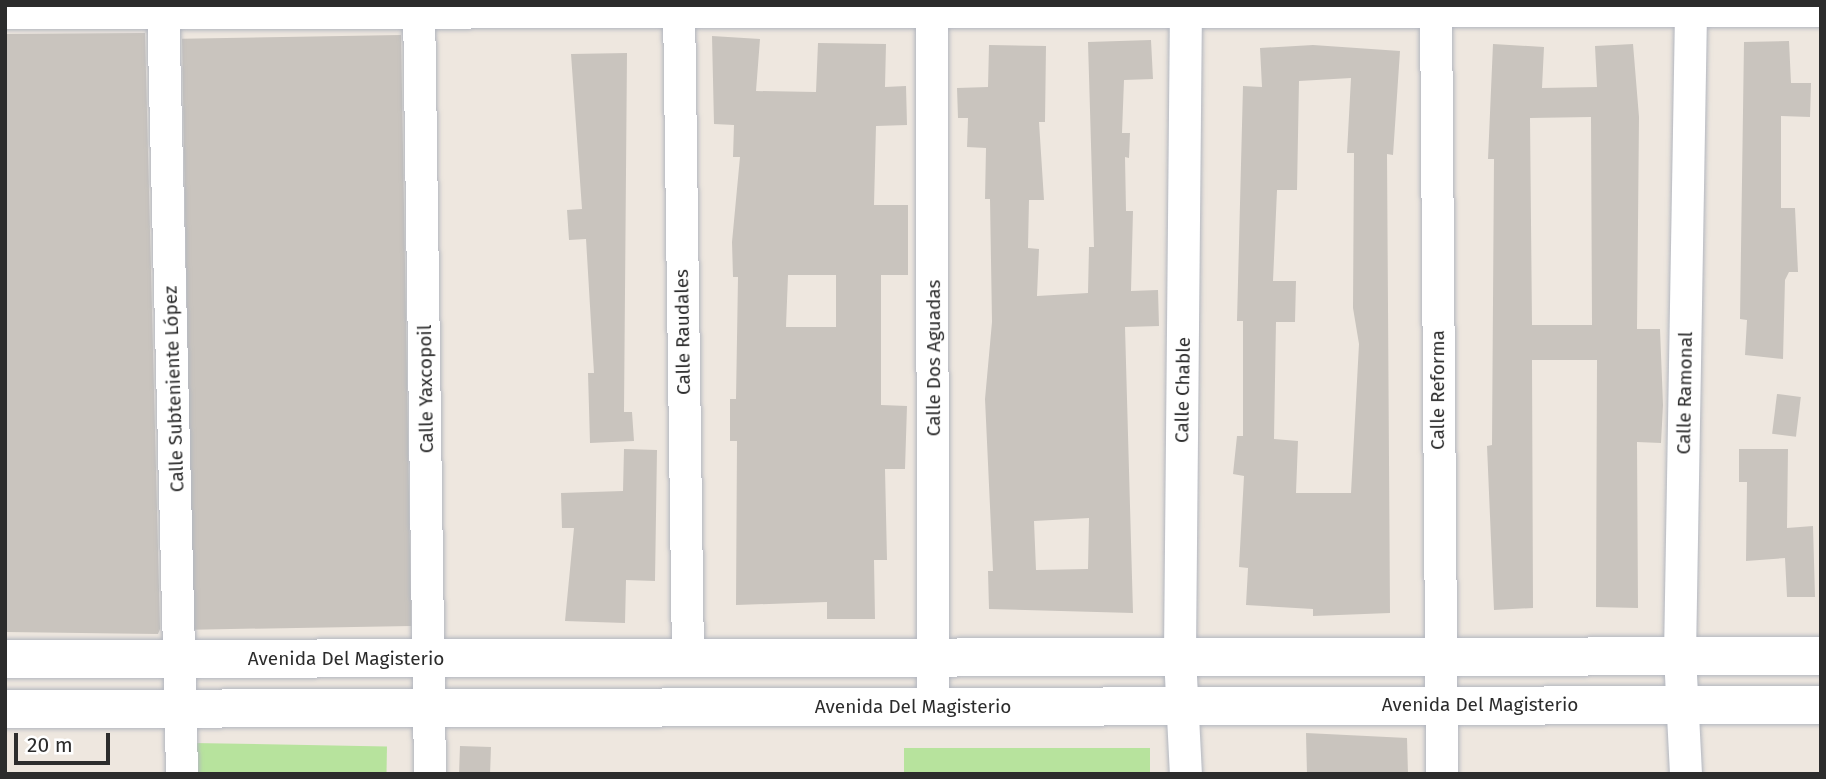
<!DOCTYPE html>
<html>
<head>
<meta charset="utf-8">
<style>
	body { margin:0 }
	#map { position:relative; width:1826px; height:779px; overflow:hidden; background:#eee7df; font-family:"Fira Sans",sans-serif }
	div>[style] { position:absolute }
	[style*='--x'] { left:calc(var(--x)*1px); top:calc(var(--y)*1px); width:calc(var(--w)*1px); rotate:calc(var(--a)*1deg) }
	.green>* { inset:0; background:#b7e39d; transform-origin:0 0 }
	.building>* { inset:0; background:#c9c4be; transform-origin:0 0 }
	.roads { filter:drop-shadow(0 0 2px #b2b6bf) drop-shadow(0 0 2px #b2b6bf) }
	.street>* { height:32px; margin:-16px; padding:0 16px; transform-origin:16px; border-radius:16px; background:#fff }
	.secondary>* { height:38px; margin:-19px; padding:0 19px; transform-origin:19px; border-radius:19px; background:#fff }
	span { translate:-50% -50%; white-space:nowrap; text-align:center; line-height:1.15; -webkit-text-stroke:7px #fff; paint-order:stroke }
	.street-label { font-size:19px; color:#2c2c2c }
	.frame { position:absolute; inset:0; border:7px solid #2c2c2c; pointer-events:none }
	.scale { position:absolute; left:14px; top:733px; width:96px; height:32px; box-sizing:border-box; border:4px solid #2c2c2c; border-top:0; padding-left:9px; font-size:21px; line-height:24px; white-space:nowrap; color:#2c2c2c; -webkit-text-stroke:5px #fff; paint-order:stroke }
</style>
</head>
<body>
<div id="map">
	<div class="green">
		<i style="left:192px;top:743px;width:195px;height:31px;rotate:1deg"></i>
		<i style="left:904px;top:748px;width:246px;height:26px"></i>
	</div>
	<div class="building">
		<i style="clip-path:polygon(145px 33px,160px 629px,158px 634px,5px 632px,5px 34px)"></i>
		<i style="left:401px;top:35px;width:591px;height:219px;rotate:89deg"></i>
		<i style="clip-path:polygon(evenodd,712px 36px,760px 39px,756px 91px,816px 92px,818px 43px,886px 44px,885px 87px,906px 86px,907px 125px,876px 126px,874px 205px,908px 205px,908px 275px,881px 275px,881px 405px,907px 406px,905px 469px,885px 469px,887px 560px,874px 560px,875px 619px,827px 619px,827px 602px,736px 605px,737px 441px,730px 441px,730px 399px,736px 399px,738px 277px,733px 277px,732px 242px,740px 157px,733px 157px,734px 125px,714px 124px,712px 36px,788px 275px,836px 275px,836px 327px,786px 327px,788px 275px)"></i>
		<i style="clip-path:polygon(evenodd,1151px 40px,1153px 79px,1124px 80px,1122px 133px,1130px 133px,1129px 158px,1125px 157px,1126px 211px,1133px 211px,1131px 291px,1158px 290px,1159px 326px,1125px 327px,1133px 613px,989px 609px,988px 571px,993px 571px,985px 399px,992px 322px,990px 199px,985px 199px,986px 148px,967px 147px,968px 118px,958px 118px,957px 88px,988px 87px,989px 45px,1046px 46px,1045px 122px,1039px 122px,1044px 200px,1029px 200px,1028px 248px,1039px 249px,1037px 296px,1088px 293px,1089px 247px,1094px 247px,1088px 42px,1151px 40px,1089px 518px,1088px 569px,1036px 570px,1034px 521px,1089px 518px)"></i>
		<i style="clip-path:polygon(1789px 41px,1791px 83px,1811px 83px,1810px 117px,1781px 116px,1781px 208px,1795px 208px,1798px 272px,1789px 272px,1785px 280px,1783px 359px,1745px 355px,1747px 320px,1740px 319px,1744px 42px)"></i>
		<i style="clip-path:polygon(evenodd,1493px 44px,1544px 47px,1542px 88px,1597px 87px,1595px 46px,1633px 44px,1639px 117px,1637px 329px,1660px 329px,1663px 405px,1661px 443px,1637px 442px,1638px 608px,1596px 607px,1597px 360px,1532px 360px,1533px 608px,1494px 610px,1487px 446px,1492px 445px,1494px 159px,1488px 159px,1493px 44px,1591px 117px,1592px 325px,1532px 325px,1530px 118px,1591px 117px)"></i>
		<i style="clip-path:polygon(evenodd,1313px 45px,1400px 51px,1393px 155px,1387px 154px,1390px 613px,1313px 616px,1313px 609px,1246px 605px,1248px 568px,1239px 567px,1244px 476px,1233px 474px,1237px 436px,1243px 436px,1243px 321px,1237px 321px,1243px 86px,1262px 87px,1260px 48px,1313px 45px,1351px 78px,1347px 153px,1354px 153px,1353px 308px,1359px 344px,1351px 493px,1296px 493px,1298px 441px,1274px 439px,1276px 322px,1295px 322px,1296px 281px,1273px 281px,1277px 190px,1297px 190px,1299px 81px,1351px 78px)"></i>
		<i style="clip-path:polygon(627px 53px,624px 412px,632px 412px,634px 441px,590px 443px,588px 373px,594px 373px,586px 239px,569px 240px,567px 210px,582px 209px,571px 54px)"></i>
		<i style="left:1777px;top:394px;width:24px;height:40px;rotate:7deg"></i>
		<i style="clip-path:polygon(624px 449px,657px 450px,655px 581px,626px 580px,625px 623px,565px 621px,574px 528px,562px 528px,561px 493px,623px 491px)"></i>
		<i style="clip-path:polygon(1739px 449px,1788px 449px,1787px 528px,1813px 526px,1815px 597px,1787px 597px,1785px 558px,1746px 561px,1747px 482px,1739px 482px)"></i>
		<i style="clip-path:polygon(1306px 733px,1407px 738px,1408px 774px,1307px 774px)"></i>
		<i style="left:460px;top:746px;width:31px;height:28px;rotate:2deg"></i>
	</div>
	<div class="roads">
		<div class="street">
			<i style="--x:163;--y:5;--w:769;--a:88.58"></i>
			<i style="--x:419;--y:5;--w:769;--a:89.18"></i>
			<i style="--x:679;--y:5;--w:654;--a:89.21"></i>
			<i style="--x:1186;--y:5;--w:652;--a:90.53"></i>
			<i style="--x:1180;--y:657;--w:117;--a:87.1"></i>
			<i style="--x:1436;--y:5;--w:769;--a:89.55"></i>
			<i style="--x:932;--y:9;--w:698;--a:89.92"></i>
			<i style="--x:5;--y:13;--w:1816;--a:-0.06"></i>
			<i style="--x:1686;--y:774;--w:118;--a:-92.9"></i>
			<i style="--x:1680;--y:656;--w:645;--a:-89.02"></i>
		</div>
		<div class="secondary">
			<i style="--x:5;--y:659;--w:1816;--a:-0.09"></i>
			<i style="--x:5;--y:709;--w:1816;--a:-0.13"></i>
		</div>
	</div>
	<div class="street-label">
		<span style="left:683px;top:332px;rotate:-91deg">Calle Raudales</span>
		<span style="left:934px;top:358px;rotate:-90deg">Calle Dos Aguadas</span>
		<span style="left:174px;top:389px;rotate:-92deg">Calle Subteniente López</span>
		<span style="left:426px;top:389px;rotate:-91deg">Calle Yaxcopoil</span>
		<span style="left:1183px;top:390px;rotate:-89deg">Calle Chable</span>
		<span style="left:1438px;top:390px;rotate:-90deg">Calle Reforma</span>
		<span style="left:1685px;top:393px;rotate:-89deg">Calle Ramonal</span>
		<span style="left:346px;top:659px">Avenida Del Magisterio</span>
		<span style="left:1480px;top:705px">Avenida Del Magisterio</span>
		<span style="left:913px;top:707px">Avenida Del Magisterio</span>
	</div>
	<div class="frame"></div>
	<div class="scale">20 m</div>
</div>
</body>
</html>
